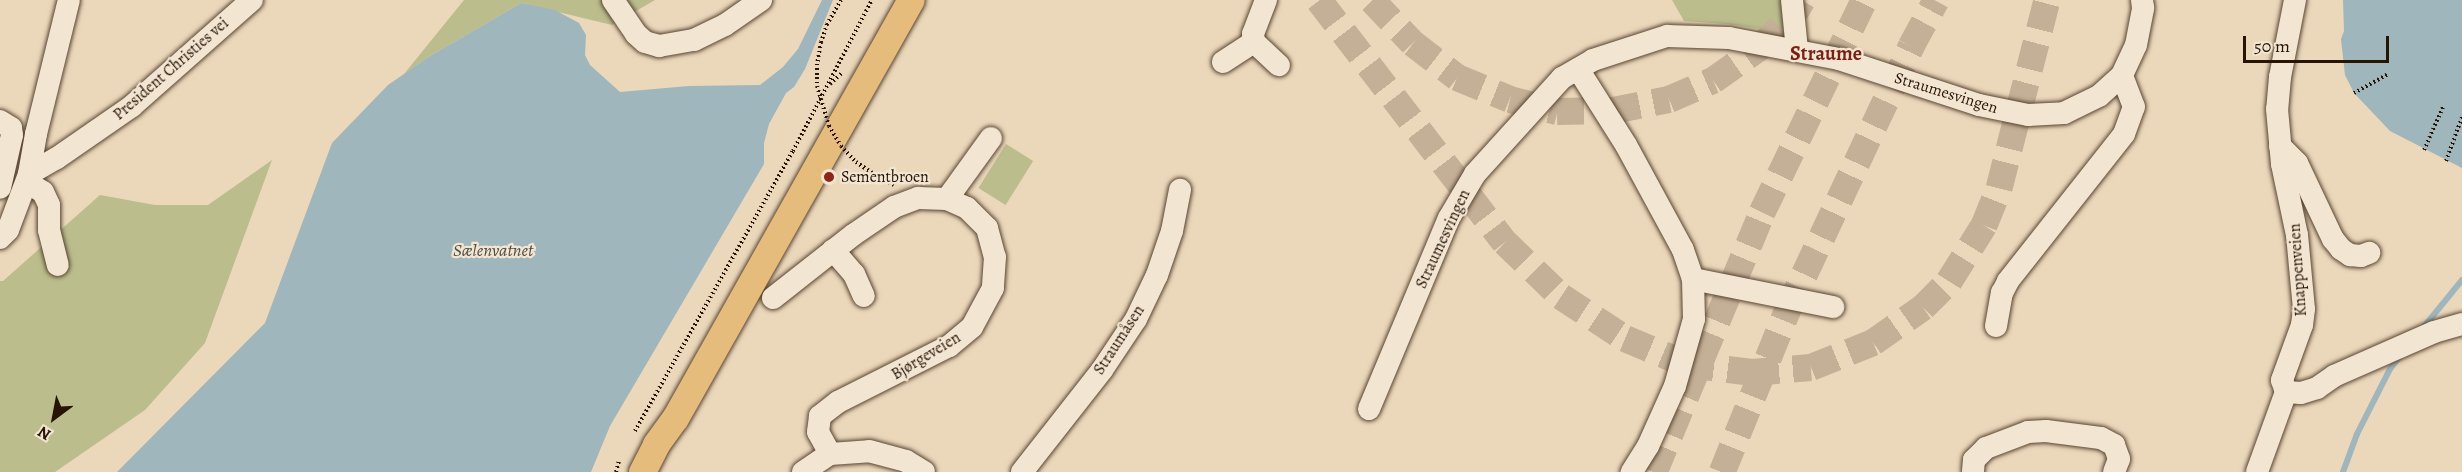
<!DOCTYPE html>
<html>
<head>
<meta charset="utf-8">
<style>
	body { margin:0 }
	#map { position:relative; width:2462px; height:472px; overflow:hidden; background:#ebd7ba; font-family:Alegreya,serif }
	div>[style] { position:absolute }
	[style*='--x'] { left:calc(var(--x)*1px); top:calc(var(--y)*1px); width:calc(var(--w)*1px); rotate:calc(var(--a)*1deg) }
	.green>* { inset:0; background:#bbbd8d; transform-origin:0 0 }
	.water>* { inset:0; background:#9fb6bc }
	.stream>* { height:6px; margin:-3px; padding:0 3px; transform-origin:3px; border-radius:3px; background:#9fb6bc }
	.major-tunnel>* { height:27px; margin-top:-13.5px; transform-origin:0; background:repeating-linear-gradient(90deg,#c4b096 0 27px,transparent 0 41px) }
	.path>* { height:4px; margin-top:-2px; transform-origin:0; background:repeating-linear-gradient(90deg,#271405 0 1.5px,transparent 0 4.5px) }
	.roads { filter:drop-shadow(0 0 2px #584532) drop-shadow(0 0 2px #584532) }
	.minor>* { height:22px; margin:-11px; padding:0 11px; transform-origin:11px; border-radius:11px; background:#f2e5d2 }
	.major>* { height:27px; margin:-13.5px; padding:0 13.5px; transform-origin:13.5px; border-radius:13.5px; background:#e6bc7d }
	.path-bridge>* { height:4px; margin-top:-2px; transform-origin:0; background:repeating-linear-gradient(90deg,#271405 0 1.5px,transparent 0 4.5px) }
	.dots>* { width:16px; height:16px; translate:-50% -50%; box-sizing:border-box; border:3px solid #f2e5d2; border-radius:50% }
	span { translate:-50% -50%; white-space:nowrap; text-align:center; line-height:1.15; -webkit-text-stroke:4.5px #f2e5d2; paint-order:stroke }
	.street-label { font-size:16px; color:#271405 }
	.poi-label { font-size:16px; color:#271405 }
	.left { translate:0 -50%; text-align:left }
	.water-label { font-size:18px; color:#514d45; font-style:italic }
	.quarter-label { font-size:20px; color:#7a1f14; font-weight:700 }
	.north { position:absolute; left:24px; top:388px; width:60px; height:60px; -webkit-text-stroke:4px #f2e5d2; paint-order:stroke; rotate:212deg; font-size:16px; font-weight:700; line-height:24px; text-align:center; color:#271405 }
	.north::after { content:''; display:block; margin:auto; width:21px; height:27px; background:#271405; clip-path:polygon(50% 0,100% 100%,50% 72%,0 100%) }
	.scale { position:absolute; left:2243px; top:36px; width:146px; height:27px; box-sizing:border-box; border:3px solid #271405; border-top:0; padding-left:8px; font-size:18px; line-height:21px; white-space:nowrap; color:#271405; -webkit-text-stroke:4px #f2e5d2; paint-order:stroke }
</style>
</head>
<body>
<div id="map">
	<div class="green">
		<i style="clip-path:polygon(464px 0,655px 0,612px 25px,521px 3px,430px 56px,404px 74px)"></i>
		<i style="clip-path:polygon(1672px 0,1786px 0,1790px 24px,1781px 32px,1727px 24px,1684px 21px)"></i>
		<i style="left:1006px;top:144px;width:32px;height:52px;rotate:32deg"></i>
		<i style="clip-path:polygon(272px 160px,205px 343px,145px 410px,55px 472px,0 472px,0 281px,3px 281px,100px 195px,155px 205px,208px 205px)"></i>
	</div>
	<div class="water">
		<i style="clip-path:polygon(822px 0,833px 0,805px 69px,794px 87px,786px 93px,769px 124px,764px 143px,764px 164px,610px 426px,591px 472px,117px 472px,265px 323px,332px 143px,388px 85px,430px 56px,521px 3px,555px 10px,579px 23px,586px 35px,585px 55px,590px 65px,620px 92px,689px 86px,760px 85px,783px 67px,798px 49px)"></i>
		<i style="clip-path:polygon(2343px 0,2462px 0,2462px 168px,2390px 131px,2354px 93px,2345px 75px,2341px 39px,2344px 31px)"></i>
	</div>
	<div class="stream">
		<i style="--x:2423;--y:328;--w:62;--a:-50.9"></i>
		<i style="--x:2343;--y:472;--w:40;--a:-69.8"></i>
		<i style="--x:2357;--y:434;--w:73;--a:-63.1"></i>
		<i style="--x:2390;--y:369;--w:18;--a:-52"></i>
	</div>
	<div class="major-tunnel">
		<i style="--x:1319;--y:0;--w:305;--a:52.5"></i>
		<i style="--x:1505;--y:242;--w:78;--a:44"></i>
		<i style="--x:1561;--y:296;--w:77;--a:33.3"></i>
		<i style="--x:1625;--y:338;--w:67;--a:22.8"></i>
		<i style="--x:1687;--y:364;--w:65;--a:7"></i>
		<i style="--x:1752;--y:372;--w:59;--a:-4.8"></i>
		<i style="--x:1811;--y:367;--w:67;--a:-22"></i>
		<i style="--x:1873;--y:342;--w:61;--a:-35"></i>
		<i style="--x:1923;--y:307;--w:37;--a:-45"></i>
		<i style="--x:1949;--y:281;--w:66;--a:-58"></i>
		<i style="--x:1984;--y:225;--w:40;--a:-68"></i>
		<i style="--x:1999;--y:188;--w:194;--a:-75.7"></i>
		<i style="--x:1372;--y:0;--w:59;--a:46.4"></i>
		<i style="--x:1413;--y:43;--w:56;--a:37.7"></i>
		<i style="--x:1457;--y:77;--w:57;--a:22.5"></i>
		<i style="--x:1510;--y:99;--w:49;--a:14.3"></i>
		<i style="--x:1557;--y:111;--w:56;--a:-1"></i>
		<i style="--x:1613;--y:110;--w:57;--a:-11.1"></i>
		<i style="--x:1669;--y:99;--w:48;--a:-23.4"></i>
		<i style="--x:1713;--y:80;--w:59;--a:-35.3"></i>
		<i style="--x:1761;--y:46;--w:48;--a:-45"></i>
		<i style="--x:1795;--y:12;--w:14;--a:-60"></i>
		<i style="--x:1654;--y:472;--w:282;--a:-67.4"></i>
		<i style="--x:1762;--y:212;--w:235;--a:-64.3"></i>
		<i style="--x:1722;--y:472;--w:174;--a:-68"></i>
		<i style="--x:1787;--y:311;--w:293;--a:-64.9"></i>
		<i style="--x:1911;--y:46;--w:52;--a:-61.5"></i>
	</div>
	<div class="path">
		<i style="--x:830;--y:84;--w:16;--a:-43"></i>
		<i style="--x:2354;--y:93;--w:38;--a:-29"></i>
		<i style="--x:2424;--y:150;--w:47;--a:-66.2"></i>
		<i style="--x:2446;--y:161;--w:47;--a:-70"></i>
		<i style="--x:877;--y:176;--w:19;--a:28"></i>
		<i style="--x:635;--y:431;--w:322;--a:-60.6"></i>
		<i style="--x:793;--y:151;--w:170;--a:-62.4"></i>
		<i style="--x:616;--y:472;--w:11;--a:-75"></i>
	</div>
	<div class="roads">
		<div class="minor">
			<i style="--x:613;--y:0;--w:41;--a:55.9"></i>
			<i style="--x:636;--y:34;--w:12;--a:42"></i>
			<i style="--x:645;--y:42;--w:15;--a:16"></i>
			<i style="--x:659;--y:46;--w:36;--a:-10"></i>
			<i style="--x:694;--y:40;--w:34;--a:-26"></i>
			<i style="--x:725;--y:25;--w:44;--a:-34.8"></i>
			<i style="--x:1266;--y:0;--w:36;--a:111"></i>
			<i style="--x:1253;--y:34;--w:8;--a:83"></i>
			<i style="--x:1254;--y:42;--w:34;--a:43"></i>
			<i style="--x:1792;--y:0;--w:50;--a:84.3"></i>
			<i style="--x:2295;--y:0;--w:78;--a:101"></i>
			<i style="--x:2280;--y:77;--w:32;--a:95"></i>
			<i style="--x:2277;--y:109;--w:55;--a:84.8"></i>
			<i style="--x:2282;--y:164;--w:73;--a:78.1"></i>
			<i style="--x:2297;--y:235;--w:74;--a:84.6"></i>
			<i style="--x:2304;--y:309;--w:16;--a:97"></i>
			<i style="--x:2302;--y:325;--w:59;--a:110"></i>
			<i style="--x:2282;--y:380;--w:13;--a:72"></i>
			<i style="--x:2286;--y:392;--w:15;--a:4"></i>
			<i style="--x:2301;--y:393;--w:17;--a:-17"></i>
			<i style="--x:2317;--y:388;--w:21;--a:-35"></i>
			<i style="--x:2334;--y:376;--w:109;--a:-23.7"></i>
			<i style="--x:2434;--y:332;--w:29;--a:-16"></i>
			<i style="--x:1223;--y:62;--w:37;--a:-33"></i>
			<i style="--x:1578;--y:69;--w:90;--a:57.7"></i>
			<i style="--x:1626;--y:145;--w:119;--a:61.5"></i>
			<i style="--x:1683;--y:250;--w:31;--a:71"></i>
			<i style="--x:1693;--y:279;--w:40;--a:88.6"></i>
			<i style="--x:1694;--y:319;--w:70;--a:105.8"></i>
			<i style="--x:1675;--y:386;--w:66;--a:114.2"></i>
			<i style="--x:1648;--y:446;--w:31;--a:122"></i>
			<i style="--x:0;--y:121;--w:13;--a:32"></i>
			<i style="--x:11;--y:128;--w:7;--a:82"></i>
			<i style="--x:12;--y:135;--w:54;--a:102.8"></i>
			<i style="--x:2280;--y:146;--w:24;--a:45"></i>
			<i style="--x:2297;--y:163;--w:84;--a:64.7"></i>
			<i style="--x:2333;--y:239;--w:13;--a:51"></i>
			<i style="--x:2341;--y:249;--w:11;--a:34"></i>
			<i style="--x:2350;--y:255;--w:11;--a:5"></i>
			<i style="--x:2361;--y:256;--w:9;--a:-21"></i>
			<i style="--x:29;--y:174;--w:41;--a:-80.1"></i>
			<i style="--x:36;--y:134;--w:138;--a:-76.2"></i>
			<i style="--x:28;--y:183;--w:17;--a:31"></i>
			<i style="--x:43;--y:192;--w:14;--a:65"></i>
			<i style="--x:49;--y:205;--w:25;--a:90"></i>
			<i style="--x:49;--y:230;--w:36;--a:76"></i>
			<i style="--x:947;--y:199;--w:75;--a:-54.2"></i>
			<i style="--x:0;--y:238;--w:11;--a:-45"></i>
			<i style="--x:8;--y:230;--w:60;--a:-69.4"></i>
			<i style="--x:29;--y:174;--w:32;--a:-30"></i>
			<i style="--x:57;--y:158;--w:91;--a:-34.7"></i>
			<i style="--x:132;--y:106;--w:160;--a:-41.5"></i>
			<i style="--x:833;--y:250;--w:32;--a:49"></i>
			<i style="--x:854;--y:274;--w:24;--a:66"></i>
			<i style="--x:1693;--y:279;--w:143;--a:11.3"></i>
			<i style="--x:773;--y:298;--w:102;--a:-38.2"></i>
			<i style="--x:853;--y:235;--w:50;--a:-34.3"></i>
			<i style="--x:894;--y:207;--w:26;--a:-21"></i>
			<i style="--x:918;--y:198;--w:29;--a:2"></i>
			<i style="--x:947;--y:199;--w:22;--a:24"></i>
			<i style="--x:967;--y:208;--w:28;--a:45"></i>
			<i style="--x:987;--y:228;--w:30;--a:75"></i>
			<i style="--x:995;--y:257;--w:31;--a:94"></i>
			<i style="--x:993;--y:288;--w:44;--a:118.3"></i>
			<i style="--x:972;--y:327;--w:30;--a:140"></i>
			<i style="--x:949;--y:346;--w:124;--a:153.2"></i>
			<i style="--x:838;--y:402;--w:23;--a:142"></i>
			<i style="--x:820;--y:416;--w:16;--a:97"></i>
			<i style="--x:818;--y:432;--w:25;--a:61"></i>
			<i style="--x:1996;--y:326;--w:34;--a:-80"></i>
			<i style="--x:2002;--y:293;--w:13;--a:-63"></i>
			<i style="--x:2008;--y:281;--w:187;--a:-51.7"></i>
			<i style="--x:2124;--y:134;--w:29;--a:-70"></i>
			<i style="--x:2134;--y:107;--w:34;--a:-111"></i>
			<i style="--x:1369;--y:409;--w:207;--a:-67.3"></i>
			<i style="--x:1449;--y:218;--w:51;--a:-59.4"></i>
			<i style="--x:1475;--y:174;--w:130;--a:-47.8"></i>
			<i style="--x:1562;--y:78;--w:36;--a:-30"></i>
			<i style="--x:1593;--y:60;--w:78;--a:-18"></i>
			<i style="--x:1667;--y:36;--w:62;--a:1.8"></i>
			<i style="--x:1729;--y:38;--w:112;--a:10.8"></i>
			<i style="--x:1839;--y:59;--w:147;--a:18.2"></i>
			<i style="--x:1979;--y:105;--w:50;--a:11.5"></i>
			<i style="--x:2028;--y:115;--w:36;--a:-3"></i>
			<i style="--x:2064;--y:113;--w:39;--a:-26"></i>
			<i style="--x:2099;--y:96;--w:31;--a:-42"></i>
			<i style="--x:2122;--y:75;--w:33;--a:-65"></i>
			<i style="--x:2136;--y:45;--w:38;--a:-79"></i>
			<i style="--x:2143;--y:8;--w:8;--a:-97"></i>
			<i style="--x:1973;--y:471;--w:11;--a:-85"></i>
			<i style="--x:1974;--y:460;--w:17;--a:-45"></i>
			<i style="--x:1986;--y:448;--w:45;--a:-20.9"></i>
			<i style="--x:2028;--y:432;--w:18;--a:-3"></i>
			<i style="--x:2046;--y:431;--w:55;--a:7.3"></i>
			<i style="--x:2101;--y:438;--w:15;--a:28"></i>
			<i style="--x:2114;--y:445;--w:15;--a:70"></i>
			<i style="--x:2119;--y:459;--w:14;--a:111"></i>
			<i style="--x:803;--y:472;--w:32;--a:-34"></i>
			<i style="--x:830;--y:454;--w:39;--a:-4"></i>
			<i style="--x:869;--y:451;--w:38;--a:15"></i>
			<i style="--x:906;--y:461;--w:21;--a:31"></i>
			<i style="--x:1022;--y:472;--w:130;--a:-51.9"></i>
			<i style="--x:1102;--y:370;--w:61;--a:-56.3"></i>
			<i style="--x:1136;--y:319;--w:49;--a:-64.5"></i>
			<i style="--x:1157;--y:275;--w:46;--a:-71.2"></i>
			<i style="--x:1172;--y:231;--w:42;--a:-79"></i>
			<i style="--x:2257;--y:472;--w:85;--a:-70.1"></i>
		</div>
		<div class="major">
			<i style="--x:642;--y:472;--w:31;--a:-63"></i>
			<i style="--x:656;--y:444;--w:32;--a:-54"></i>
			<i style="--x:675;--y:418;--w:480;--a:-60.6"></i>
		</div>
	</div>
	<div class="path-bridge">
		<i style="--x:841;--y:0;--w:28;--a:120"></i>
		<i style="--x:827;--y:24;--w:19;--a:108"></i>
		<i style="--x:821;--y:42;--w:22;--a:100"></i>
		<i style="--x:817;--y:64;--w:22;--a:90"></i>
		<i style="--x:817;--y:86;--w:42;--a:73.3"></i>
		<i style="--x:829;--y:126;--w:23;--a:59"></i>
		<i style="--x:841;--y:146;--w:22;--a:47"></i>
		<i style="--x:856;--y:162;--w:25;--a:34"></i>
	</div>
	<div class="dots">
		<i style="left:829px;top:177px;background:#8f2418"></i>
	</div>
	<div class="street-label">
		<span style="left:171px;top:69px;rotate:-41deg">President Christies vei</span>
		<span style="left:1946px;top:93px;rotate:17deg">Straumesvingen</span>
		<span style="left:1443px;top:239px;rotate:-65deg">Straumesvingen</span>
		<span style="left:2298px;top:270px;rotate:-94deg">Knappenveien</span>
		<span style="left:1119px;top:340px;rotate:-57deg">Straumåsen</span>
		<span style="left:926px;top:356px;rotate:-31deg">Bjørgeveien</span>
	</div>
	<div class="poi-label">
		<span class="left" style="left:841px;top:177px">Sementbroen</span>
	</div>
	<div class="water-label">
		<span style="left:493px;top:250px">Sælenvatnet</span>
	</div>
	<div class="quarter-label">
		<span style="left:1826px;top:53px">Straume</span>
	</div>
	<div class="north">N</div>
	<div class="scale">50 m</div>
</div>
</body>
</html>
